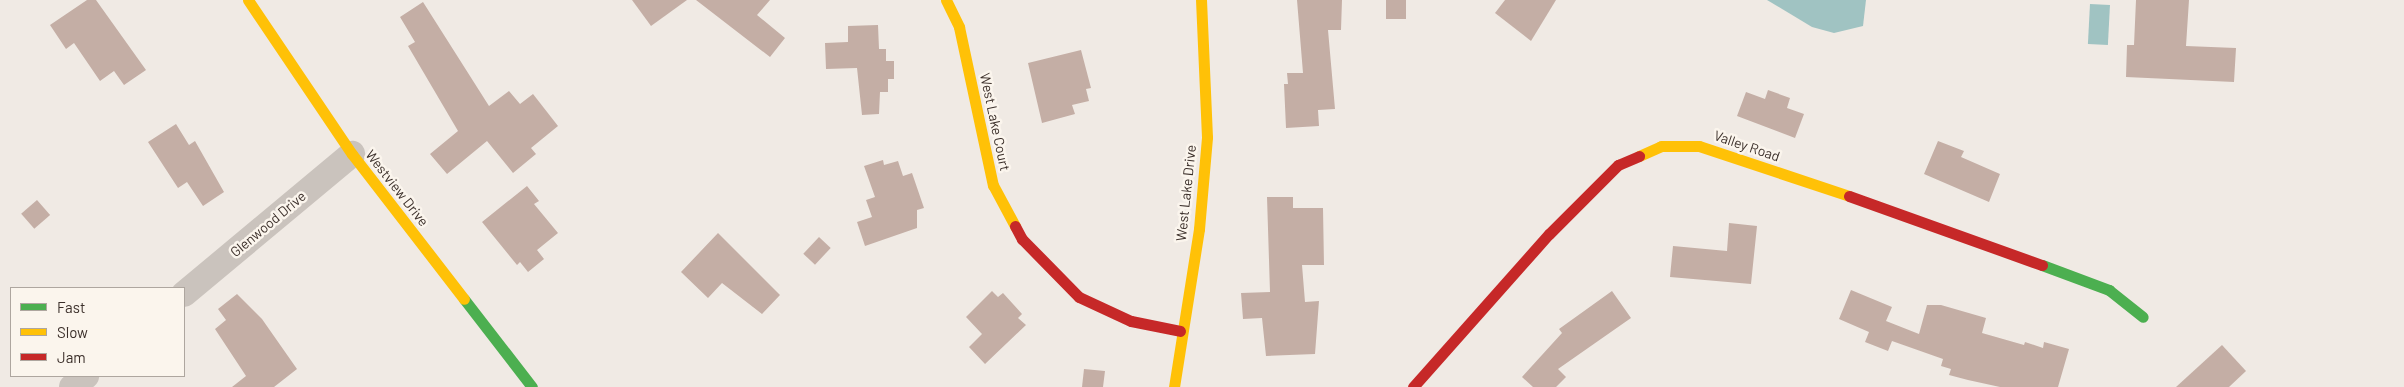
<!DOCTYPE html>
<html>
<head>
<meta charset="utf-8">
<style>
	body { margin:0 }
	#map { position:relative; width:2404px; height:387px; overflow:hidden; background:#f0eae4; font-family:Barlow,sans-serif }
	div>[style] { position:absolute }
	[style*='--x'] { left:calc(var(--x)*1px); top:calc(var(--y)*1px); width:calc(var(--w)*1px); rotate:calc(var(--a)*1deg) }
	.water>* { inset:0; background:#a0c3c2; transform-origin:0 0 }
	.building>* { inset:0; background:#c4aea5; transform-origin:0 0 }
	.street>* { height:26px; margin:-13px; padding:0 13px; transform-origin:13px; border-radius:13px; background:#cac3bd }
	.fast>* { height:11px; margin:-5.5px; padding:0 5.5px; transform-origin:5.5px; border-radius:5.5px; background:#4caf50 }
	.slow>* { height:11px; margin:-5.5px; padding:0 5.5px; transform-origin:5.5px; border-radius:5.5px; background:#ffc107 }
	.jam>* { height:11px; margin:-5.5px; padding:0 5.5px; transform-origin:5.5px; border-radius:5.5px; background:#c62828 }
	span { translate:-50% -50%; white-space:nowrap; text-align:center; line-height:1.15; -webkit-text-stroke:5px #fbf5ed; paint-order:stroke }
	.street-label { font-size:14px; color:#3b2f2a }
	.legend { position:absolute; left:10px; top:287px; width:175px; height:90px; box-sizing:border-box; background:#fbf5ed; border:1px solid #aea69f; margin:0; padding:6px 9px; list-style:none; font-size:15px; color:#3b2f2a }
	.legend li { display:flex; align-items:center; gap:10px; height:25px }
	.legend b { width:25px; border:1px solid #aea69f }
</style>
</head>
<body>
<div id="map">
	<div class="water">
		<i style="clip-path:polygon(1767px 0,1866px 0,1863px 26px,1834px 33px,1812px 27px)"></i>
		<i style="left:2090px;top:4px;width:20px;height:40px;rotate:3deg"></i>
	</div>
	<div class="building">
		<i style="clip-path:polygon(87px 0,96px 0,146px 70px,124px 85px,114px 71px,100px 81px,74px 43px,66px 49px,50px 25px)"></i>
		<i style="clip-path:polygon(632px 0,687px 0,651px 26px)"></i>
		<i style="clip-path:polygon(696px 0,770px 0,757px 15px,785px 38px,770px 57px)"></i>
		<i style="clip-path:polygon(1297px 0,1342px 0,1341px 30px,1328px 30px,1335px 109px,1318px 110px,1319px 126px,1286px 128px,1284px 84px,1288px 84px,1287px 73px,1303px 73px)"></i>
		<i style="left:1386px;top:0;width:20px;height:19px"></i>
		<i style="clip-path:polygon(1505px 0,1556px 0,1531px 41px,1495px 13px)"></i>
		<i style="clip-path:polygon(2136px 0,2189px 0,2186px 46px,2236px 48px,2234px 82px,2126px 77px,2127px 45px,2134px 45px)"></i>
		<i style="clip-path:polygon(423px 2px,489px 106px,509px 91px,520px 104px,533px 94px,558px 126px,531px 148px,536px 154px,513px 173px,487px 141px,447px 174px,430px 154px,458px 131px,408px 46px,415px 42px,400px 17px)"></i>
		<i style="clip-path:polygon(878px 25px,879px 49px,886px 49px,886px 61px,894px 61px,894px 79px,888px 79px,888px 92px,880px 92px,879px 114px,862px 115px,857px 68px,826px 69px,825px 43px,848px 42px,848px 26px)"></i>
		<i style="clip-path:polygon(1081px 50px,1091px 88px,1086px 89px,1089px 101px,1072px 105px,1075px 114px,1042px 123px,1028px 63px)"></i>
		<i style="clip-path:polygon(1768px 90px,1790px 98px,1787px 108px,1804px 114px,1795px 138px,1737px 116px,1746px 92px,1765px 99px)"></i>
		<i style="clip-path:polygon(176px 124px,189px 145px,195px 141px,224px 192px,203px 206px,187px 182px,178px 188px,148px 142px)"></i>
		<i style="clip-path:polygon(1938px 141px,1964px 151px,1961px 157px,2000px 174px,1989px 202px,1924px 174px)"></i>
		<i style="clip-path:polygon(883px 160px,884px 165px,898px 161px,903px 176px,912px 173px,924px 208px,917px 210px,917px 228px,865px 246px,857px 222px,872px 217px,866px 200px,875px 197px,864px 166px)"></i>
		<i style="clip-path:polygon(527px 186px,539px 201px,534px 204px,558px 233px,537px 250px,544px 259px,528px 272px,520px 262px,517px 265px,482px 222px)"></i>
		<i style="clip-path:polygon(1267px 197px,1293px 197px,1293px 208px,1323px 208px,1324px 265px,1302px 265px,1305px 302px,1319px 301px,1315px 354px,1266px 356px,1262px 318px,1243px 319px,1241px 293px,1270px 292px)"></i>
		<i style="left:37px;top:200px;width:20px;height:21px;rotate:49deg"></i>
		<i style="clip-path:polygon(1729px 223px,1757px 226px,1751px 284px,1670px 277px,1673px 246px,1727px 251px)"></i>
		<i style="clip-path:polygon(718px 233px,780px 295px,762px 314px,722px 283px,708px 298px,681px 272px)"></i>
		<i style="left:819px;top:237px;width:16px;height:23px;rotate:43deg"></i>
		<i style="clip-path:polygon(1851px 290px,1892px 307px,1886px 321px,1919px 334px,1927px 305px,1941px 305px,1986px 318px,1982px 333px,2024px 345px,2025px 342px,2043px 348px,2044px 342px,2069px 349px,2058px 387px,2000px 387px,1968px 380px,1949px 375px,1951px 369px,1941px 366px,1943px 359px,1892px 341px,1888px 351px,1865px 342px,1869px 332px,1839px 319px)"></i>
		<i style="clip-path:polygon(992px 291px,998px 297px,1003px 293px,1022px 314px,1018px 318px,1026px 325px,985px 364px,969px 347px,982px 334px,966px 317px)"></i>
		<i style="clip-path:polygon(1612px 291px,1631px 318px,1558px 369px,1566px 377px,1556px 387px,1533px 387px,1522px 377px,1562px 333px,1559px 329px)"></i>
		<i style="clip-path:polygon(237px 294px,262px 319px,297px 369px,274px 387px,232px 387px,246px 376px,215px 329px,226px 320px,218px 309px)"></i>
		<i style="clip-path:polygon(2222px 345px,2246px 371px,2229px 387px,2176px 387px)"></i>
		<i style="clip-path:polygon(1084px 369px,1105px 371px,1103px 387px,1082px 387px)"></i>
	</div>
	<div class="street">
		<i style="--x:184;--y:294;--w:219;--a:-39.8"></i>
		<i style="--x:72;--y:387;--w:18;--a:-38"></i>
	</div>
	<div class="fast">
		<i style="--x:2042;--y:265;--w:72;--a:20.5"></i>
		<i style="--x:2109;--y:290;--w:43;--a:38.5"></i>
		<i style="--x:464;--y:299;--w:111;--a:52.3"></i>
	</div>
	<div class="slow">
		<i style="--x:248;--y:0;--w:186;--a:56"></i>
		<i style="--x:352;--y:154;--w:183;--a:52.3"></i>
		<i style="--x:946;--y:0;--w:30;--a:64"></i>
		<i style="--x:959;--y:27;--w:162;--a:77.9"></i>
		<i style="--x:993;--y:185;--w:47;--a:61.8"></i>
		<i style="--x:1639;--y:156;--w:24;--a:-24"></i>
		<i style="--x:1661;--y:146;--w:38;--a:0"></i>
		<i style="--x:1699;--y:146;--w:158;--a:18.4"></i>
		<i style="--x:1174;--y:387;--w:160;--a:-81"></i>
		<i style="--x:1199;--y:229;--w:92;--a:-85"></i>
		<i style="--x:1207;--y:137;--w:137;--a:-92.5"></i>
	</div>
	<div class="jam">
		<i style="--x:1849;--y:196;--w:205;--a:19.7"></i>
		<i style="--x:1015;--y:226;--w:15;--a:62"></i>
		<i style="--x:1022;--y:239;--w:81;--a:45.5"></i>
		<i style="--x:1079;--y:297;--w:57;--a:24.8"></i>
		<i style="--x:1131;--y:321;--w:50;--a:11.5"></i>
		<i style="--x:1413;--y:387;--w:205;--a:-48.4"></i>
		<i style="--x:1549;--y:234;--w:98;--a:-45"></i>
		<i style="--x:1618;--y:165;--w:23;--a:-23"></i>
	</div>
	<div class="street-label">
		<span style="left:995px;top:122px;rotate:78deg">West Lake Court</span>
		<span style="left:1747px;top:146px;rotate:19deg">Valley Road</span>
		<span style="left:397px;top:188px;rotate:52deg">Westview Drive</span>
		<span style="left:1186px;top:193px;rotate:-84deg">West Lake Drive</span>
		<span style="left:268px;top:224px;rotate:-40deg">Glenwood Drive</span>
	</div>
	<ul class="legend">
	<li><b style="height:6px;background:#4caf50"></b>Fast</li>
	<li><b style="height:6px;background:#ffc107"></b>Slow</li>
	<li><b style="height:6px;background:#c62828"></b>Jam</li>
	</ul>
</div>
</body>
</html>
